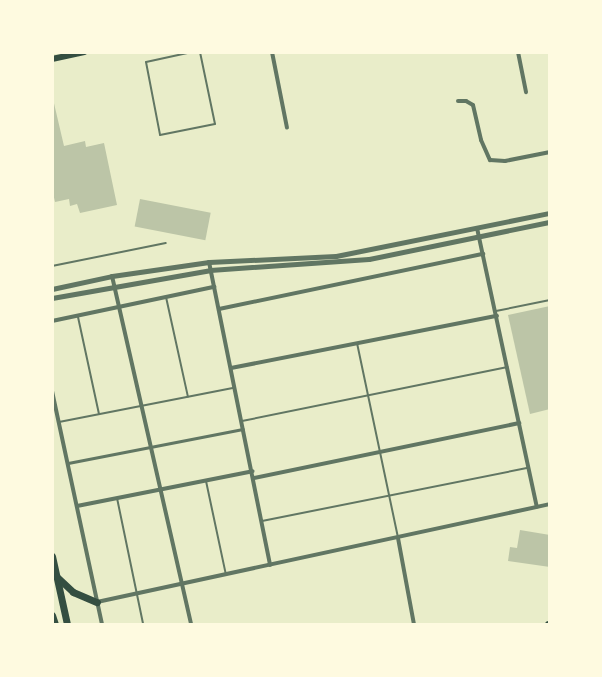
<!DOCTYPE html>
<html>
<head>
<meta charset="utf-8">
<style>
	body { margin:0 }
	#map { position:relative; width:602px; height:677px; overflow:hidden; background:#e9edc9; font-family:Cabin,sans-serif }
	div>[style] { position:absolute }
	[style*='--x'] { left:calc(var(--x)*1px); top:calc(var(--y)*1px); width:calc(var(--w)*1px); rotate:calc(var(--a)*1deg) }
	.building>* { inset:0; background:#bcc5a7; transform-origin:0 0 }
	.service>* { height:2px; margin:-1px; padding:0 1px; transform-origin:1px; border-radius:1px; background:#617663 }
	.pedestrian>* { height:3px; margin:-1.5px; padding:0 1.5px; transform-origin:1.5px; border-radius:1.5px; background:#617663 }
	.minor>* { height:4px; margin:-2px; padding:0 2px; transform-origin:2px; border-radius:2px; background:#617663 }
	.tertiary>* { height:5px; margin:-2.5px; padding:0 2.5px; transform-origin:2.5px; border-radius:2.5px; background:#617663 }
	.secondary>* { height:6px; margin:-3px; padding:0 3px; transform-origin:3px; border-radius:3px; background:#344e41 }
	.trunk>* { height:7px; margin:-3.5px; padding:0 3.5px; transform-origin:3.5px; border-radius:3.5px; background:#344e41 }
	span { translate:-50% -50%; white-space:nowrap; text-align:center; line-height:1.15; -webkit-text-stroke:6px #fefae0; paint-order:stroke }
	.frame { position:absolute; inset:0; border:54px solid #fefae0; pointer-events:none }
</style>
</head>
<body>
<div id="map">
	<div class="building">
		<i style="clip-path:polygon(53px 99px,64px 146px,85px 141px,86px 147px,104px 143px,117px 205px,80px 213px,77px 204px,70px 206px,69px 199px,55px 202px,52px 189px)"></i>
		<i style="left:140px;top:199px;width:72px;height:28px;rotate:11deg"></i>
		<i style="clip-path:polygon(550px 306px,550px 409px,530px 414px,508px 315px)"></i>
		<i style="clip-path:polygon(520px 530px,550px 535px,550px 567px,508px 561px,510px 547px,517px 548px)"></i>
	</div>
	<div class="service">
		<i style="--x:192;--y:52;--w:47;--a:167.7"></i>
		<i style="--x:146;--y:62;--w:74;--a:79.1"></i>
		<i style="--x:160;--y:135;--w:56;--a:-11.3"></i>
		<i style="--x:215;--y:124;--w:74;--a:-101.8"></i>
		<i style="--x:52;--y:266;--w:116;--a:-11.4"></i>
		<i style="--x:166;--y:297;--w:102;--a:77.6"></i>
		<i style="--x:496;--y:311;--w:55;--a:-11.5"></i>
		<i style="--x:78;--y:317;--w:99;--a:77.8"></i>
		<i style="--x:357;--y:343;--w:198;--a:78.1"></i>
		<i style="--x:242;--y:421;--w:271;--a:-11.5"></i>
		<i style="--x:59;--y:422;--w:177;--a:-11.1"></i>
		<i style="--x:206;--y:481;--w:96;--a:78"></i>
		<i style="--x:117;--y:498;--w:129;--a:78.3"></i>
		<i style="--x:262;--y:521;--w:270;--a:-11.3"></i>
	</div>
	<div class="pedestrian">
		<i style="--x:68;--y:463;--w:178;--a:-11"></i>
	</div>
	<div class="minor">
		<i style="--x:272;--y:52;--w:77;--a:78.8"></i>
		<i style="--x:518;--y:52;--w:41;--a:78.7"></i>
		<i style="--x:458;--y:101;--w:8;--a:0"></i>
		<i style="--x:466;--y:101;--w:8;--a:30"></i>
		<i style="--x:473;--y:105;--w:36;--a:77"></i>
		<i style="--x:481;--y:140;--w:22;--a:66"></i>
		<i style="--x:490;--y:160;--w:15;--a:4"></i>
		<i style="--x:505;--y:161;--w:46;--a:-11.3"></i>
		<i style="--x:477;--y:228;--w:285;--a:77.9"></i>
		<i style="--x:209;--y:262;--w:309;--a:78.6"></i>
		<i style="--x:112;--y:276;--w:357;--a:77.2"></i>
		<i style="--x:219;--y:309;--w:270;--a:-11.8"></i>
		<i style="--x:52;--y:321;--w:166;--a:-11.9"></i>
		<i style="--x:231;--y:368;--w:271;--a:-11.1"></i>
		<i style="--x:52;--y:391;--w:238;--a:77.9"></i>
		<i style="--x:254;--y:478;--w:271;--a:-11.7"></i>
		<i style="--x:77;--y:506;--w:179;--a:-11.2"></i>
		<i style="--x:398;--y:538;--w:87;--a:79.5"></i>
		<i style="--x:97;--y:602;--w:463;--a:-12.2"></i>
	</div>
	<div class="tertiary">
		<i style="--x:52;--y:289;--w:61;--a:-12.2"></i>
		<i style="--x:112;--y:276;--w:98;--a:-8.2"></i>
		<i style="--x:209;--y:262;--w:127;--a:-2.7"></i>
		<i style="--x:336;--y:256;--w:218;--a:-11.4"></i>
		<i style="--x:52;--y:298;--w:160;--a:-10"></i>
		<i style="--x:210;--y:270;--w:159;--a:-4"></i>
		<i style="--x:369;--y:259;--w:185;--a:-11.6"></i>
	</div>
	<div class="secondary">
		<i style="--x:52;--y:59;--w:33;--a:-12"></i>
	</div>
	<div class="trunk">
		<i style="--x:52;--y:556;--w:70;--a:77.6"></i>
		<i style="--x:57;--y:577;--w:22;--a:43"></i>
		<i style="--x:73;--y:592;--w:26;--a:23"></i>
		<i style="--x:52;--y:615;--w:9;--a:72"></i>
		<i style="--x:548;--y:624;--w:2;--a:0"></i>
	</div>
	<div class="frame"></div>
</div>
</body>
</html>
